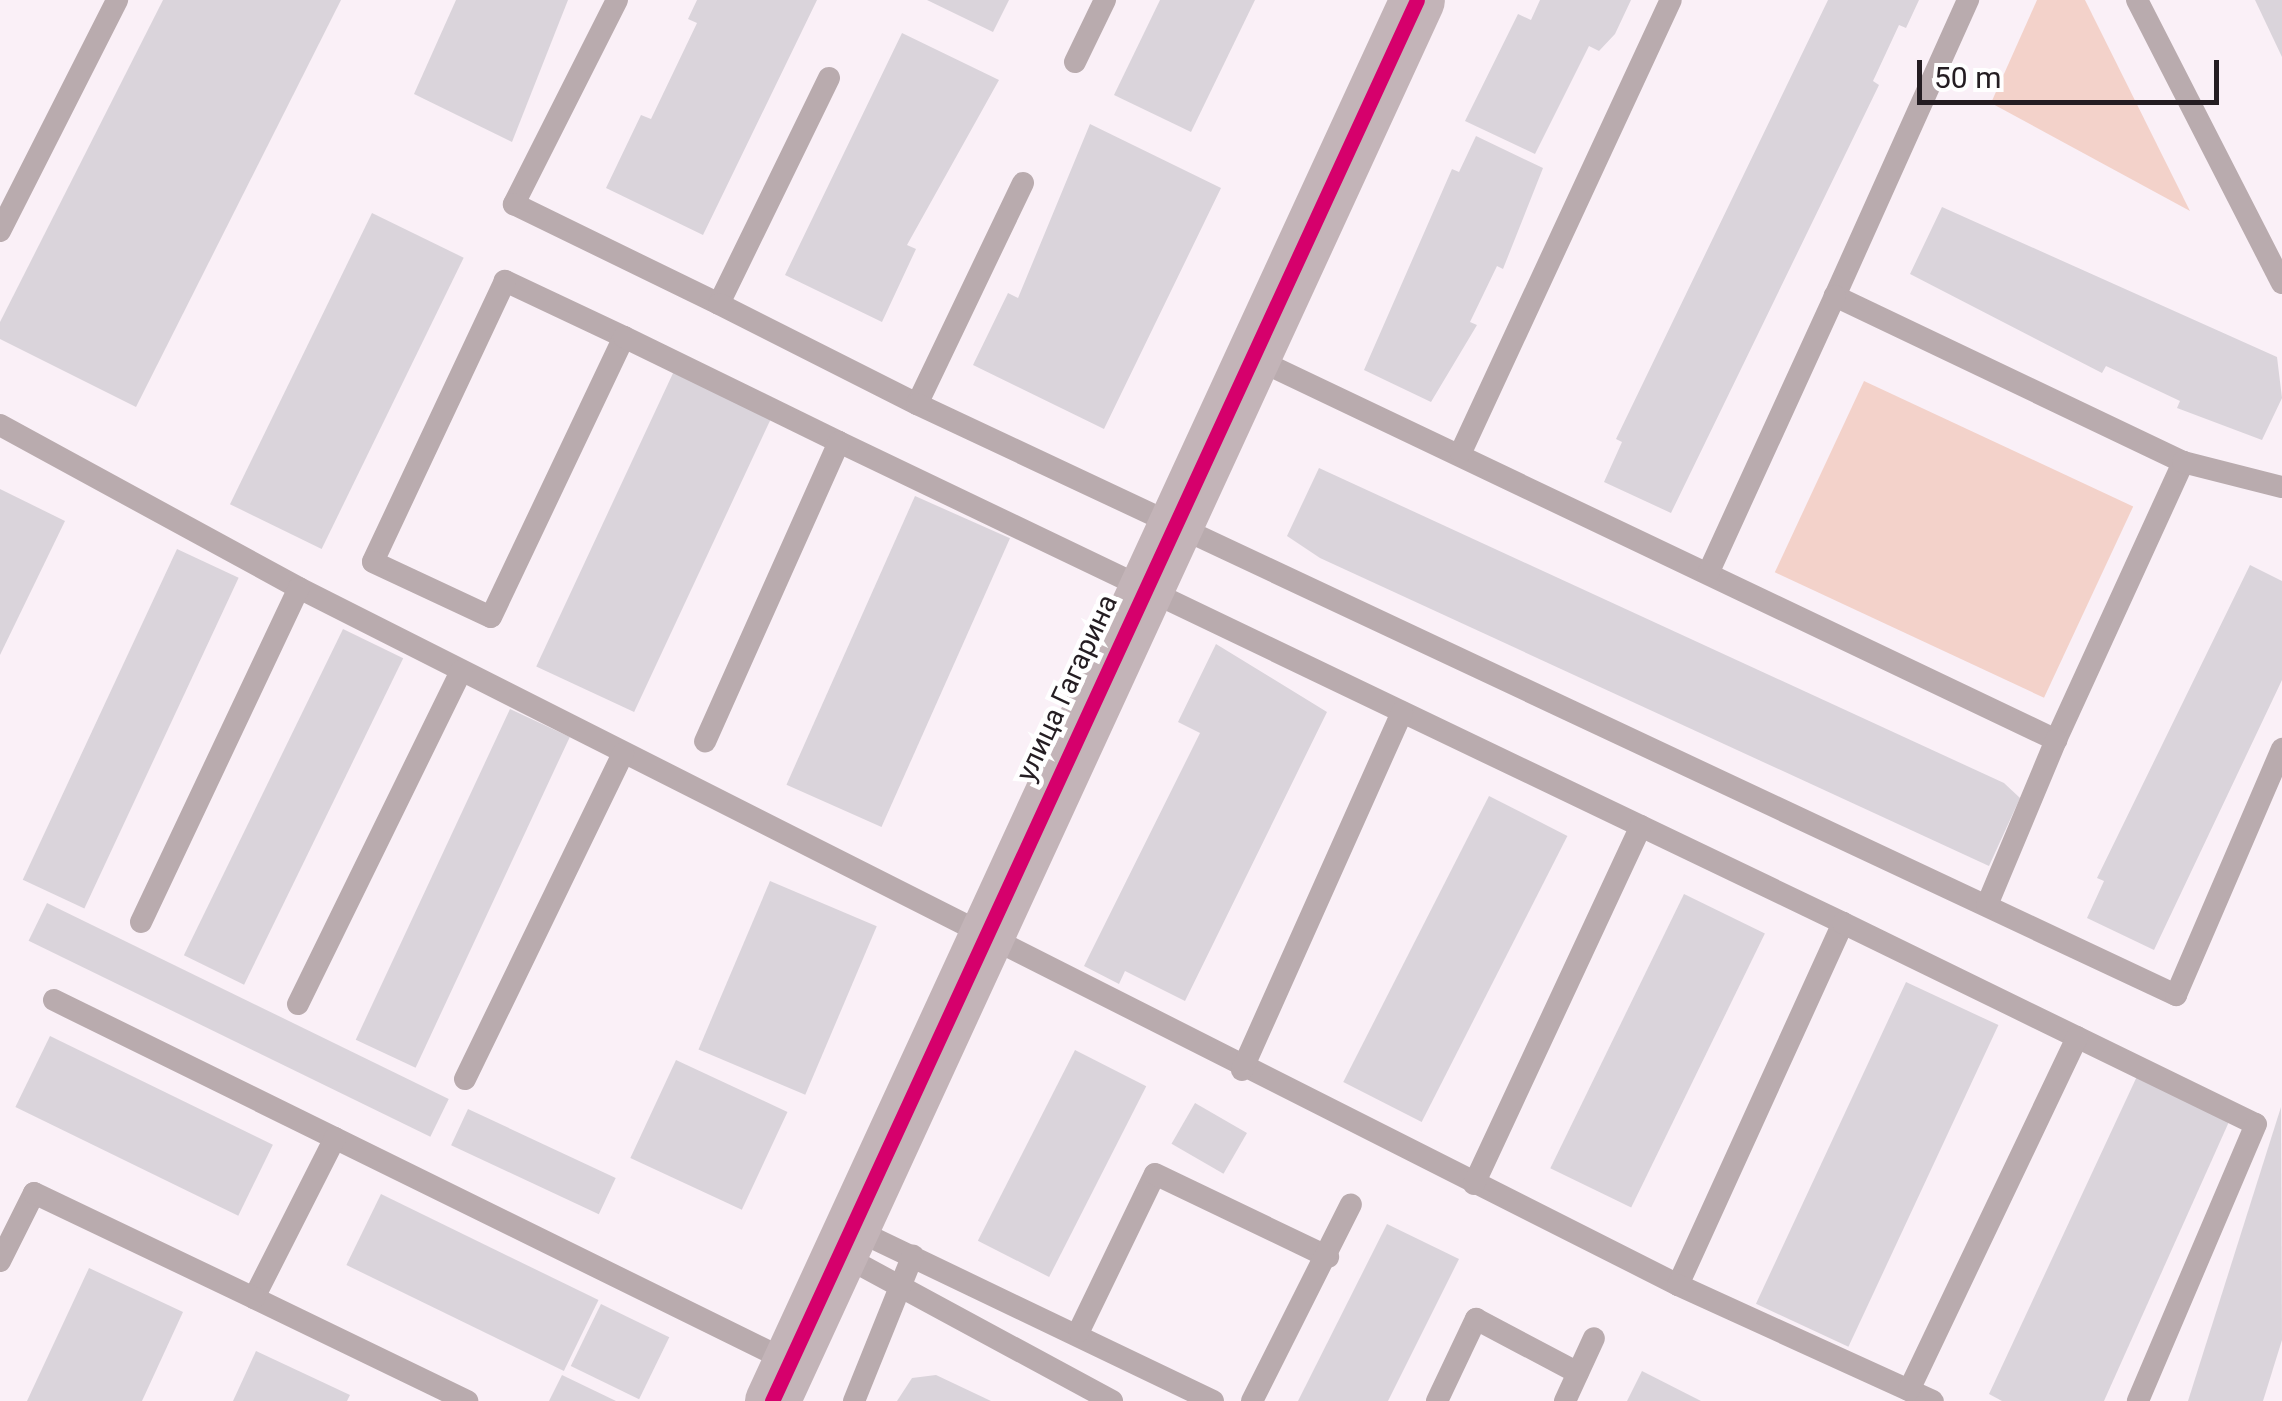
<!DOCTYPE html>
<html>
<head>
<meta charset="utf-8">
<style>
	body { margin:0 }
	#map { position:relative; width:2282px; height:1401px; overflow:hidden; background:#faf0f7; font-family:Roboto,sans-serif }
	div>[style] { position:absolute }
	[style*='--x'] { left:calc(var(--x)*1px); top:calc(var(--y)*1px); width:calc(var(--w)*1px); rotate:calc(var(--a)*1deg) }
	.green>* { inset:0; background:#f3d2ca; transform-origin:0 0 }
	.building>* { inset:0; background:#dad4db; transform-origin:0 0 }
	.lane>* { height:22px; margin:-11px; padding:0 11px; transform-origin:11px; border-radius:11px; background:#b9abae }
	.secondary>* { height:55px; margin:-27.5px; padding:0 27.5px; transform-origin:27.5px; border-radius:27.5px; background:#c3b4b8 }
	.cycleway>* { height:15px; margin:-7.5px; padding:0 7.5px; transform-origin:7.5px; border-radius:7.5px; background:#d6006c }
	span { translate:-50% -50%; white-space:nowrap; text-align:center; line-height:1.15; -webkit-text-stroke:9px #fff; paint-order:stroke }
	.street-label { font-size:28px; color:#241d22 }
	.scale { position:absolute; left:1917px; top:60px; width:302px; height:45px; box-sizing:border-box; border:5px solid #241d22; border-top:0; padding-left:12px; font-size:30px; line-height:35px; white-space:nowrap; color:#241d22; -webkit-text-stroke:8px #fff; paint-order:stroke }
</style>
</head>
<body>
<div id="map">
	<div class="green">
		<i style="clip-path:polygon(2037px 0,2085px 0,2190px 211px,1991px 103px)"></i>
		<i style="left:1864px;top:381px;width:297px;height:211px;rotate:25deg"></i>
	</div>
	<div class="building">
		<i style="clip-path:polygon(163px 0,341px 0,136px 407px,0 339px,0 322px)"></i>
		<i style="clip-path:polygon(456px 0,568px 0,512px 142px,414px 94px)"></i>
		<i style="clip-path:polygon(697px 0,817px 0,703px 235px,606px 188px,641px 115px,651px 119px,697px 23px,688px 19px)"></i>
		<i style="clip-path:polygon(927px 0,1009px 0,993px 32px)"></i>
		<i style="clip-path:polygon(1160px 0,1255px 0,1191px 132px,1114px 95px)"></i>
		<i style="clip-path:polygon(1540px 0,1631px 0,1615px 34px,1599px 51px,1589px 46px,1535px 154px,1465px 121px,1518px 14px,1531px 20px)"></i>
		<i style="clip-path:polygon(1828px 0,1919px 0,1906px 28px,1899px 25px,1873px 81px,1879px 85px,1671px 513px,1604px 482px,1622px 442px,1616px 439px)"></i>
		<i style="clip-path:polygon(2255px 0,2282px 0,2282px 57px)"></i>
		<i style="clip-path:polygon(902px 33px,999px 80px,907px 245px,916px 249px,882px 322px,785px 275px)"></i>
		<i style="clip-path:polygon(1090px 124px,1221px 188px,1104px 429px,973px 365px,1008px 293px,1018px 298px)"></i>
		<i style="clip-path:polygon(1476px 136px,1543px 168px,1503px 269px,1497px 266px,1470px 322px,1477px 325px,1431px 402px,1364px 370px,1452px 169px,1459px 172px)"></i>
		<i style="clip-path:polygon(1942px 207px,2277px 357px,2282px 398px,2262px 440px,2177px 408px,2180px 401px,2106px 366px,2102px 373px,1910px 274px)"></i>
		<i style="left:372px;top:213px;width:102px;height:324px;rotate:26deg"></i>
		<i style="left:674px;top:371px;width:108px;height:326px;rotate:25deg"></i>
		<i style="clip-path:polygon(1319px 468px,2004px 783px,2020px 798px,1989px 866px,1320px 558px,1287px 536px)"></i>
		<i style="clip-path:polygon(0 489px,65px 521px,0 655px)"></i>
		<i style="left:915px;top:496px;width:104px;height:316px;rotate:24deg"></i>
		<i style="left:177px;top:549px;width:68px;height:365px;rotate:25deg"></i>
		<i style="clip-path:polygon(2250px 565px,2282px 581px,2282px 680px,2154px 950px,2087px 918px,2104px 881px,2097px 878px)"></i>
		<i style="left:343px;top:629px;width:67px;height:363px;rotate:26deg"></i>
		<i style="clip-path:polygon(1216px 644px,1327px 712px,1185px 1001px,1125px 971px,1119px 984px,1084px 966px,1200px 733px,1178px 722px)"></i>
		<i style="left:510px;top:709px;width:66px;height:365px;rotate:25deg"></i>
		<i style="left:1489px;top:796px;width:88px;height:321px;rotate:27deg"></i>
		<i style="left:770px;top:881px;width:116px;height:183px;rotate:23deg"></i>
		<i style="left:1684px;top:894px;width:90px;height:305px;rotate:26deg"></i>
		<i style="left:47px;top:903px;width:447px;height:42px;rotate:26deg"></i>
		<i style="left:1906px;top:982px;width:102px;height:355px;rotate:25deg"></i>
		<i style="left:50px;top:1036px;width:248px;height:79px;rotate:26deg"></i>
		<i style="left:1075px;top:1050px;width:80px;height:214px;rotate:27deg"></i>
		<i style="left:676px;top:1060px;width:123px;height:108px;rotate:25deg"></i>
		<i style="clip-path:polygon(2139px 1072px,2232px 1115px,2104px 1401px,2002px 1401px,1989px 1394px)"></i>
		<i style="left:1195px;top:1103px;width:60px;height:47px;rotate:30deg"></i>
		<i style="clip-path:polygon(2281px 1107px,2282px 1340px,2263px 1401px,2188px 1401px)"></i>
		<i style="left:468px;top:1109px;width:163px;height:40px;rotate:25deg"></i>
		<i style="left:381px;top:1194px;width:242px;height:79px;rotate:26deg"></i>
		<i style="clip-path:polygon(1387px 1224px,1459px 1259px,1388px 1401px,1298px 1401px)"></i>
		<i style="clip-path:polygon(89px 1268px,183px 1312px,142px 1401px,27px 1401px)"></i>
		<i style="left:601px;top:1304px;width:76px;height:69px;rotate:26deg"></i>
		<i style="clip-path:polygon(256px 1351px,350px 1395px,347px 1401px,233px 1401px)"></i>
		<i style="clip-path:polygon(1642px 1371px,1701px 1401px,1627px 1401px)"></i>
		<i style="clip-path:polygon(562px 1375px,616px 1401px,549px 1401px)"></i>
		<i style="clip-path:polygon(936px 1375px,991px 1401px,897px 1401px,912px 1378px)"></i>
	</div>
	<div class="lane">
		<i style="--x:617;--y:0;--w:229;--a:116.8"></i>
		<i style="--x:514;--y:204;--w:228;--a:26"></i>
		<i style="--x:2137;--y:0;--w:318;--a:62.9"></i>
		<i style="--x:1075;--y:62;--w:69;--a:-64.2"></i>
		<i style="--x:829;--y:78;--w:251;--a:116"></i>
		<i style="--x:719;--y:304;--w:222;--a:26.8"></i>
		<i style="--x:1023;--y:183;--w:245;--a:115.6"></i>
		<i style="--x:917;--y:404;--w:1391;--a:25.15"></i>
		<i style="--x:2176;--y:995;--w:268;--a:-66.7"></i>
		<i style="--x:0;--y:231;--w:259;--a:-63.1"></i>
		<i style="--x:1835;--y:296;--w:325;--a:-65.8"></i>
		<i style="--x:624;--y:337;--w:132;--a:-154.8"></i>
		<i style="--x:505;--y:281;--w:310;--a:115.2"></i>
		<i style="--x:373;--y:562;--w:130;--a:25"></i>
		<i style="--x:491;--y:617;--w:310;--a:-64.6"></i>
		<i style="--x:624;--y:337;--w:239;--a:26"></i>
		<i style="--x:1252;--y:357;--w:891;--a:25.47"></i>
		<i style="--x:2056;--y:740;--w:306;--a:-65.4"></i>
		<i style="--x:2183;--y:462;--w:386;--a:-154.5"></i>
		<i style="--x:1835;--y:296;--w:305;--a:114.6"></i>
		<i style="--x:0;--y:425;--w:341;--a:28.6"></i>
		<i style="--x:299;--y:588;--w:1545;--a:26.81"></i>
		<i style="--x:1678;--y:1285;--w:398;--a:-65.5"></i>
		<i style="--x:1843;--y:923;--w:1113;--a:-154.4"></i>
		<i style="--x:839;--y:442;--w:328;--a:114.1"></i>
		<i style="--x:1461;--y:452;--w:498;--a:-65.1"></i>
		<i style="--x:2183;--y:462;--w:102;--a:14.2"></i>
		<i style="--x:1987;--y:905;--w:179;--a:-67.3"></i>
		<i style="--x:141;--y:922;--w:369;--a:-64.7"></i>
		<i style="--x:1843;--y:923;--w:459;--a:26"></i>
		<i style="--x:2256;--y:1124;--w:301;--a:113.1"></i>
		<i style="--x:54;--y:1000;--w:820;--a:26.19"></i>
		<i style="--x:298;--y:1004;--w:371;--a:-63.9"></i>
		<i style="--x:1242;--y:1070;--w:392;--a:-65.9"></i>
		<i style="--x:465;--y:1079;--w:362;--a:-64.1"></i>
		<i style="--x:335;--y:1138;--w:179;--a:116.9"></i>
		<i style="--x:254;--y:1298;--w:237;--a:25.8"></i>
		<i style="--x:1474;--y:1184;--w:395;--a:-65"></i>
		<i style="--x:854;--y:1229;--w:398;--a:25.6"></i>
		<i style="--x:842;--y:1255;--w:307;--a:28.4"></i>
		<i style="--x:0;--y:1261;--w:76;--a:-63.4"></i>
		<i style="--x:34;--y:1193;--w:244;--a:25.5"></i>
		<i style="--x:1678;--y:1285;--w:280;--a:24.5"></i>
		<i style="--x:1079;--y:1331;--w:174;--a:-64.2"></i>
		<i style="--x:1155;--y:1174;--w:192;--a:25.6"></i>
		<i style="--x:1909;--y:1390;--w:391;--a:-64.5"></i>
		<i style="--x:854;--y:1401;--w:157;--a:-68"></i>
		<i style="--x:1252;--y:1401;--w:220;--a:-63.3"></i>
		<i style="--x:1437;--y:1401;--w:91;--a:-64.6"></i>
		<i style="--x:1476;--y:1319;--w:115;--a:27.9"></i>
		<i style="--x:1565;--y:1401;--w:69;--a:-65.3"></i>
	</div>
	<div class="secondary">
		<i style="--x:772;--y:1401;--w:1542;--a:-65.28"></i>
	</div>
	<div class="cycleway">
		<i style="--x:772;--y:1401;--w:1542;--a:-65.28"></i>
	</div>
	<div class="street-label">
		<span style="left:1067px;top:688px;rotate:-65deg">улица Гагарина</span>
	</div>
	<div class="scale">50 m</div>
</div>
</body>
</html>
